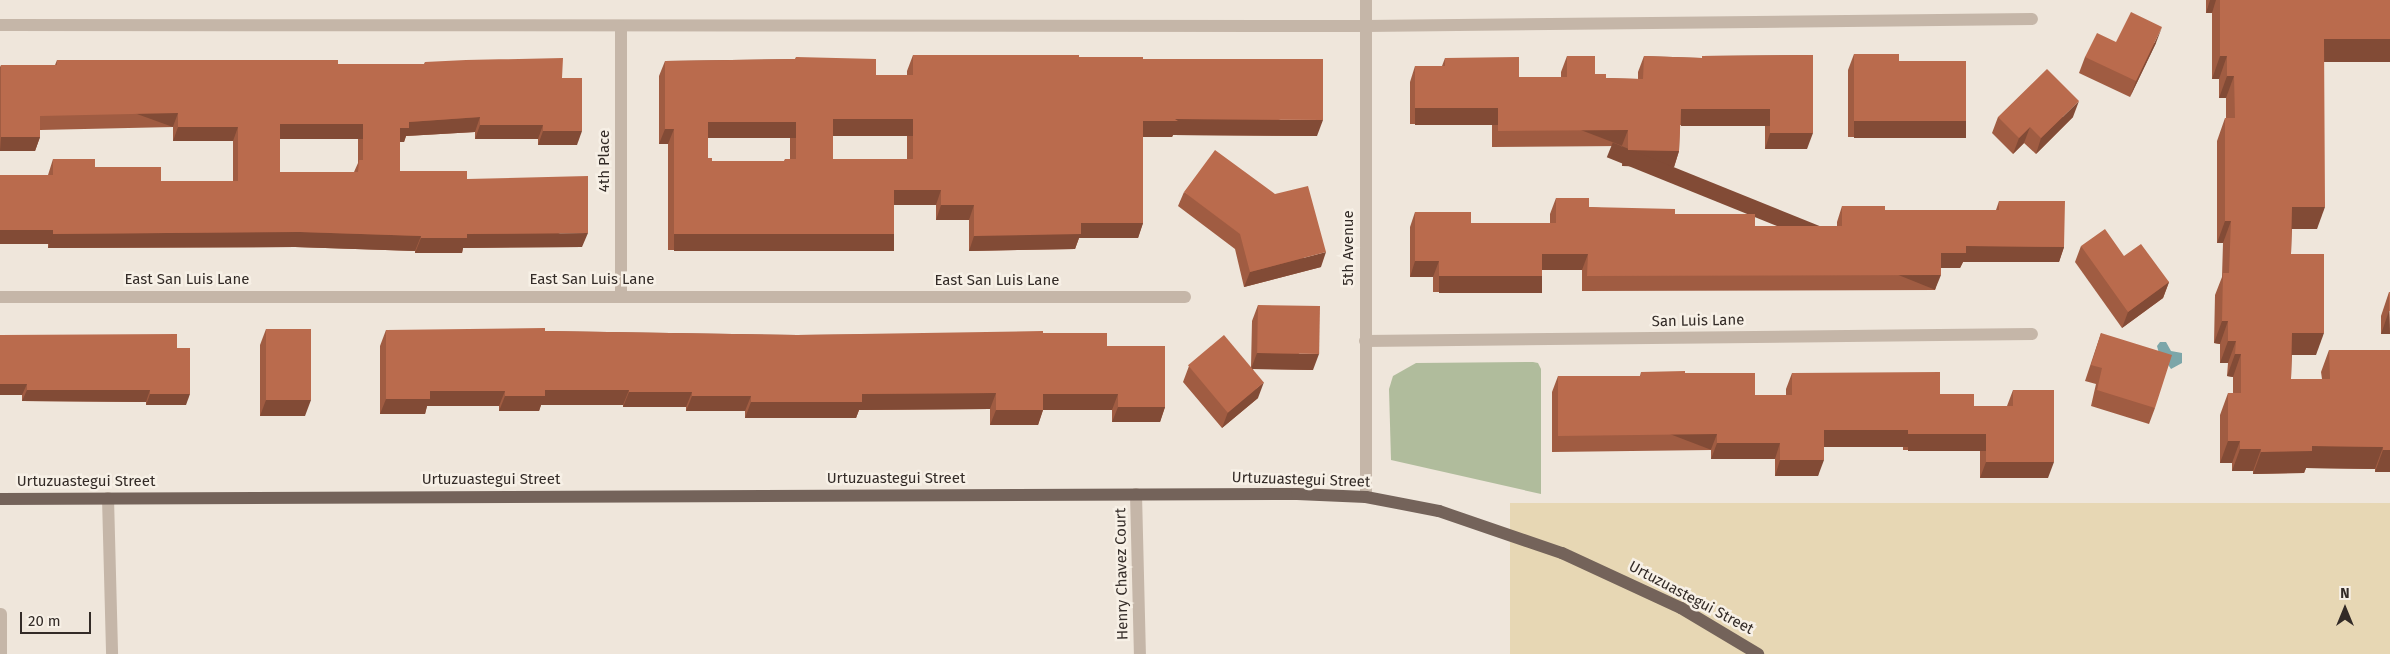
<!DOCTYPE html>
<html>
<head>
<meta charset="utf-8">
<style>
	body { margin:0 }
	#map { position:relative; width:2390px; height:654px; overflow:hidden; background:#efe6db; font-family:"Fira Sans",sans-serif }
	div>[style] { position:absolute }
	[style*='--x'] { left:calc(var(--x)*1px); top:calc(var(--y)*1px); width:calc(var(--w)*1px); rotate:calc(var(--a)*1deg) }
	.green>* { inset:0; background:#b0bc9c }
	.sand>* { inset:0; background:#e7d7b4; transform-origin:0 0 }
	.water>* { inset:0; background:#7ca6a9 }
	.minor>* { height:12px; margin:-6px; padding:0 6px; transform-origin:6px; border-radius:6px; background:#c5b6a8 }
	.major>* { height:12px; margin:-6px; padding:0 6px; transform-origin:6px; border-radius:6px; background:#74635a }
	.wall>* { inset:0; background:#a05c42 }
	.shaded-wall>* { inset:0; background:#824b36; transform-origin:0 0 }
	.building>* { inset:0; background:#ba6b4d; transform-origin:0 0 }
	span { translate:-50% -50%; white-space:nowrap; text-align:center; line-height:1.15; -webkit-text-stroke:5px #f7f0e6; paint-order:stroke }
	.street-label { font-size:15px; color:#332b27 }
	.north { position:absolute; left:2320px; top:584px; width:50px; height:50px; -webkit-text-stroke:4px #f7f0e6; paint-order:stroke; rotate:0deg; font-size:14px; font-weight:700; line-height:20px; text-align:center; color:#332b27 }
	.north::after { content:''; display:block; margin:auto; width:18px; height:22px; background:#332b27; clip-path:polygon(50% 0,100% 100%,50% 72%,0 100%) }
	.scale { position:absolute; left:20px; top:612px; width:71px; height:22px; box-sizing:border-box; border:2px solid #332b27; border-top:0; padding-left:6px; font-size:15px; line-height:18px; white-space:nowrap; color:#332b27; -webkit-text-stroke:4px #f7f0e6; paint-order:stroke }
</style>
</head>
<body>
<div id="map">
	<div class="green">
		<i style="clip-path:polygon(1533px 362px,1538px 363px,1541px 369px,1541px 494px,1391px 460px,1389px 389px,1393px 376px,1416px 363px)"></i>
	</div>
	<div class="sand">
		<i style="left:1510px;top:503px;width:880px;height:151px"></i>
	</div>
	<div class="water">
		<i style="clip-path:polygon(2160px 342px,2166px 342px,2171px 351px,2182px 353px,2182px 363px,2171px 369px,2167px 363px,2161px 361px,2157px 346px)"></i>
	</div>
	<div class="minor">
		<i style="--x:0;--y:25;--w:1366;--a:0.04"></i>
		<i style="--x:1366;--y:26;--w:666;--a:-0.6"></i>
		<i style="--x:621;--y:26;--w:270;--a:90"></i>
		<i style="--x:0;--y:297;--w:1185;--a:0"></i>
		<i style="--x:1365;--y:341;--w:667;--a:-0.6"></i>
		<i style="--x:1136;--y:494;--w:160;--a:88.6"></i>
		<i style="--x:1366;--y:497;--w:497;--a:-90"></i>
		<i style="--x:108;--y:498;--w:156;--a:88.5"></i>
		<i style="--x:1;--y:614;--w:40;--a:90"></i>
	</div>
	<div class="major">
		<i style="--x:0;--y:499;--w:1297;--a:-0.22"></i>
		<i style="--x:1297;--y:494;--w:69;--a:2.5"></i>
		<i style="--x:1366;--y:497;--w:74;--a:10.9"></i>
		<i style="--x:1439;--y:511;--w:130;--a:18.9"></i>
		<i style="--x:1562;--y:553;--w:131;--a:24.8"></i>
		<i style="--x:1681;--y:608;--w:90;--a:30.9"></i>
	</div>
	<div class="wall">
		<i style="clip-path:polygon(2206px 0,2390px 0,2390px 61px,2324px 61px,2317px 229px,2292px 229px,2291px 254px,2316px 355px,2292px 355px,2291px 379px,2322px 379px,2321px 372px,2329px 350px,2390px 350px,2390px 472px,2375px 472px,2375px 469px,2306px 468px,2304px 473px,2253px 474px,2253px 471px,2232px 471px,2232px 463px,2220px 463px,2220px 415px,2228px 393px,2233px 393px,2233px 377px,2227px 376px,2228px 363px,2220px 363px,2220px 344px,2214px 343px,2215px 295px,2222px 277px,2223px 243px,2217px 243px,2217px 141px,2225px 118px,2226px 118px,2226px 98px,2219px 98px,2219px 79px,2212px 79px,2212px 13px,2206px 13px)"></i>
		<i style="clip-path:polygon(2116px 42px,2156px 43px,2130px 97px,2079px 73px,2085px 57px)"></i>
		<i style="clip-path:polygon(1854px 54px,1899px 61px,1960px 137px,1848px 137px,1848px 70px)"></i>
		<i style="clip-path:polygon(evenodd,913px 55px,1079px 57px,1143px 59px,1317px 136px,1173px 135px,1172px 137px,1143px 137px,1143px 223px,1138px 238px,1079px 238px,1075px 249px,969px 251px,969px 220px,936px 220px,936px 205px,894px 205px,894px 234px,888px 249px,668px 250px,668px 144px,659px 144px,659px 76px,665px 61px,795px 59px,796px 57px,876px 75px,907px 75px,907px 71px,913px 55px,833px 135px,907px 135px,907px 159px,833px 159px,833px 135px,913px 55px,708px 137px,790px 137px,790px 159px,785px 159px,784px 161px,712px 161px,708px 158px,708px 137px)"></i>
		<i style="clip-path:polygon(1813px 55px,1807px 149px,1765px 149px,1765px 125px,1680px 125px,1679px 151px,1674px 167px,1622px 166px,1622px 146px,1492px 147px,1492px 124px,1410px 124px,1410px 82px,1415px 66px,1442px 66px,1445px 58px,1519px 77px,1561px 77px,1561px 72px,1567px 56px,1595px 74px,1606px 78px,1638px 79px,1638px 72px,1644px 56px,1702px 58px,1702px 56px)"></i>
		<i style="clip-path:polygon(evenodd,57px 60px,338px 64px,424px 64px,425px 62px,562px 78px,577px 145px,538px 145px,538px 139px,475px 139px,475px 132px,406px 136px,404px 142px,400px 142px,400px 171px,467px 179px,582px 247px,463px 248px,462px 253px,415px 253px,415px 251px,295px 247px,48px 248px,48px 244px,0 244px,48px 175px,53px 159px,161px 181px,233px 181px,233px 141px,173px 141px,173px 127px,40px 130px,40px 137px,35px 151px,0 151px,0 67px,1px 65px,55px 65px,57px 60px,280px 138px,358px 138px,358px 163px,354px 172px,280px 172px,280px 138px)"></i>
		<i style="clip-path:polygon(1998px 117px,2073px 117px,2036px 154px,2024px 143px,2013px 154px,1992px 133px)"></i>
		<i style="clip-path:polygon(1184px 192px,1321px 267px,1244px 287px,1235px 249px,1178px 206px)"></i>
		<i style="clip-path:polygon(1556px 198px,1589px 207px,1675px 214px,1755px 226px,1837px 226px,1837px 222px,1842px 206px,1885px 210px,1996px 210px,1999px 201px,2064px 247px,2059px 262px,1963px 262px,1960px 268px,1941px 268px,1935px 290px,1582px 291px,1582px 270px,1542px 270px,1542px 276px,1536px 292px,1433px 292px,1433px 277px,1410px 277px,1410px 227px,1415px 212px,1471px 223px,1550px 223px,1550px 214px)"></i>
		<i style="clip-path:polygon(2081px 246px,2169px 282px,2163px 298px,2122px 328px,2075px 262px)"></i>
		<i style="clip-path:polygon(2389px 292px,2390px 334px,2381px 334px,2381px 316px)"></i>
		<i style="clip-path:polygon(1258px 305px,1313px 370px,1253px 369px,1258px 398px,1222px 428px,1183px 382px,1189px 366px,1251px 367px,1252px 321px)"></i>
		<i style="clip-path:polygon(266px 329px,305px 416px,260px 416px,260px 345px)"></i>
		<i style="clip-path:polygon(386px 330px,545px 331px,797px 335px,1043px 333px,1107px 346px,1165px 407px,1160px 422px,1112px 422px,1112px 410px,1043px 410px,1038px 425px,990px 425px,990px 409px,859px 410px,856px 418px,745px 418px,745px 411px,686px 411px,686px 407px,623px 407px,623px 405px,541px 405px,539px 411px,499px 411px,499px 406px,427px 406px,425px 414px,380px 414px,380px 346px)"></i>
		<i style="clip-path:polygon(2101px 333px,2155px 408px,2149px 424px,2091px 406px,2096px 384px,2085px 381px)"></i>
		<i style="clip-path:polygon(0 335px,177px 348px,186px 405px,146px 405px,146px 402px,22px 401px,22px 395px,0 395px)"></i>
		<i style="clip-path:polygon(1641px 372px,1685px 373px,1755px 395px,1786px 395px,1786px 389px,1792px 373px,1940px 394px,1974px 406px,2007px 406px,2013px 390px,2048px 478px,1980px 478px,1980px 450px,1903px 450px,1903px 446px,1824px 446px,1818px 476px,1775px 476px,1775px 459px,1711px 459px,1711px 450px,1552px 452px,1552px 392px,1558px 376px,1640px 376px)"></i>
	</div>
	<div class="shaded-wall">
		<i style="clip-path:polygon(2210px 0,2216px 0,2212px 13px,2206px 13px)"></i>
		<i style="clip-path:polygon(2162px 27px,2156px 43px,2130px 97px,2136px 81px)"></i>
		<i style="left:2324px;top:39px;width:66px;height:23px"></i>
		<i style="clip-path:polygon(2220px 56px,2227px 56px,2219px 79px,2212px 79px)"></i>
		<i style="clip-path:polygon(2227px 76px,2234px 76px,2226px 98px,2219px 98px)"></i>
		<i style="clip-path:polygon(2079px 101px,2073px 117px,2036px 154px,2041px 138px)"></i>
		<i style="left:1415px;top:108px;width:83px;height:17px"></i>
		<i style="left:1681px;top:109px;width:89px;height:17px"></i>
		<i style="left:178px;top:113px;width:15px;height:138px;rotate:110deg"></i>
		<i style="clip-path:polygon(480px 117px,475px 132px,406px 136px,404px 142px,395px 142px,400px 128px,409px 122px)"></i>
		<i style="left:833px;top:119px;width:80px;height:17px"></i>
		<i style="clip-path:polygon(1175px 119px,1323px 120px,1317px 136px,1173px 135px,1172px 137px,1138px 137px,1143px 121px)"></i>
		<i style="left:1854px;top:121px;width:112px;height:17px"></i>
		<i style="left:708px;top:122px;width:88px;height:16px"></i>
		<i style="left:280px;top:124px;width:83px;height:15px"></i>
		<i style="clip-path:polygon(480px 125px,543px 125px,538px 139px,475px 139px)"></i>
		<i style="clip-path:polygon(178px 127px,238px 127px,233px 141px,173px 141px)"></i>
		<i style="clip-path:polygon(2030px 127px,2024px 143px,2013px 154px,2019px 138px)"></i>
		<i style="clip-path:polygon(665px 129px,674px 129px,668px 144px,659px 144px)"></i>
		<i style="left:1628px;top:130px;width:17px;height:130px;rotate:111deg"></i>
		<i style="clip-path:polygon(543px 131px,582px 131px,577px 145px,538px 145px)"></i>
		<i style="clip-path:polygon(1770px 133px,1813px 133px,1807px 149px,1765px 149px)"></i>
		<i style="clip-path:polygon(1px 137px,40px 137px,35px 151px,0 151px)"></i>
		<i style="clip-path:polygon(1628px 150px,1679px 151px,1674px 167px,1622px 166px)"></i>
		<i style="clip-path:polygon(894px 190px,941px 190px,936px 205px,888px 205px)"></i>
		<i style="clip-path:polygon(941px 205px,974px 205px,969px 220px,936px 220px)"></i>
		<i style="clip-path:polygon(2292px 207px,2325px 207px,2317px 229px,2284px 229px)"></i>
		<i style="clip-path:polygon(2225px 221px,2231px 221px,2223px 243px,2217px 243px)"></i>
		<i style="clip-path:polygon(1081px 223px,1143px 223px,1138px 238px,1079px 238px,1075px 249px,969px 251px,974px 236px)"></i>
		<i style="left:0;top:230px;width:53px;height:14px"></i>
		<i style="clip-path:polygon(300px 232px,421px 236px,415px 251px,295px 247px,48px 248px,53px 234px)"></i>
		<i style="clip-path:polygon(588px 233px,582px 247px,463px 248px,462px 253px,415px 253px,421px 238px,467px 234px)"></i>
		<i style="left:674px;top:234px;width:220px;height:17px"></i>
		<i style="clip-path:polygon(1966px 246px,2064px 247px,2059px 262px,1963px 262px,1960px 268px,1935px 268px,1941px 253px)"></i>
		<i style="clip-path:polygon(1326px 252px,1321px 267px,1244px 287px,1250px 272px)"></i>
		<i style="clip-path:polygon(1542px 254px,1588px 254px,1582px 270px,1536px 270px)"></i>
		<i style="clip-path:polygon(1415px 261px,1439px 261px,1433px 277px,1410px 277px)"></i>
		<i style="left:1941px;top:275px;width:16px;height:354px;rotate:112deg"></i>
		<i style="left:1439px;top:276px;width:103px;height:17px"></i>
		<i style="clip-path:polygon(2169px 282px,2163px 298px,2122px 328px,2128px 312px)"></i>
		<i style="clip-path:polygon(2389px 311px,2390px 334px,2381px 334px)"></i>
		<i style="clip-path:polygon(2222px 321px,2228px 321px,2220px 344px,2214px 343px)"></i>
		<i style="clip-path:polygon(2292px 333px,2324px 333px,2316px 355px,2284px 355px)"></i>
		<i style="clip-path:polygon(2228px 341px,2236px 341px,2228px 363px,2220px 363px)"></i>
		<i style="clip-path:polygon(1257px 353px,1319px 354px,1313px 370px,1251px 369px)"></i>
		<i style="clip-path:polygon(2235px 354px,2241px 354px,2233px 377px,2227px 376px)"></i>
		<i style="clip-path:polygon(1264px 382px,1258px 398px,1222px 428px,1228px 412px)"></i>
		<i style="clip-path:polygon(0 384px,27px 384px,22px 395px,0 395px)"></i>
		<i style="clip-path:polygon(27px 390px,150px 390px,146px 402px,22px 401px)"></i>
		<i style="clip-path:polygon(545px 390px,629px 390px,623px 405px,541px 405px,539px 411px,499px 411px,505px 396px)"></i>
		<i style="clip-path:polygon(430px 391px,505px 391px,499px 406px,427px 406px,425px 414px,380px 414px,386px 399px)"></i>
		<i style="clip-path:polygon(629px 392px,692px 392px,686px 407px,623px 407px)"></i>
		<i style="clip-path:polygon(996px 393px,990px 409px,859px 410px,856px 418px,745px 418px,751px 402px,862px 394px)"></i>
		<i style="clip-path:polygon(150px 394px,190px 394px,186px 405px,146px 405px)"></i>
		<i style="clip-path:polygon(1043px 394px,1118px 394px,1112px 410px,1043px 410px,1038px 425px,990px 425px,996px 410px)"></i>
		<i style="clip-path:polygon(692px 396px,751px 396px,745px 411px,686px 411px)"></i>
		<i style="clip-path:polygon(266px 400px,311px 400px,305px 416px,260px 416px)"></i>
		<i style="clip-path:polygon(1118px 407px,1165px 407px,1160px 422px,1112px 422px)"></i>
		<i style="left:1824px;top:430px;width:84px;height:17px"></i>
		<i style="left:1717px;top:434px;width:17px;height:159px;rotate:111deg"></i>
		<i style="left:1908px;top:434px;width:78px;height:17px"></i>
		<i style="clip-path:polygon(2228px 441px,2240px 441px,2232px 463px,2220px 463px)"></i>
		<i style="clip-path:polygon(1717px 443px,1780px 443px,1775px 459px,1711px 459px)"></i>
		<i style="clip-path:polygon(2312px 446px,2383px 447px,2375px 469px,2306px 468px,2304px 473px,2253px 474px,2261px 452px)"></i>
		<i style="clip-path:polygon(2240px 449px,2261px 449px,2253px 471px,2232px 471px)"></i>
		<i style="clip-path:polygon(2383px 450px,2390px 450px,2390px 472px,2375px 472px)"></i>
		<i style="clip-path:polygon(1780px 460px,1824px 460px,1818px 476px,1775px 476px)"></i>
		<i style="clip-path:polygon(1986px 462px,2054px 462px,2048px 478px,1980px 478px)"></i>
	</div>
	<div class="building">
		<i style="clip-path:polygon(2220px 0,2390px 0,2390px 39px,2324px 39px,2325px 207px,2292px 207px,2291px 254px,2324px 254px,2324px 333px,2292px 333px,2291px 379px,2330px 379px,2329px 350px,2390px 350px,2390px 450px,2383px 450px,2383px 447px,2312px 446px,2312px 451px,2261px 452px,2261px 449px,2240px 449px,2240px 441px,2228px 441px,2228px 393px,2241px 393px,2241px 354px,2235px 354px,2236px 341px,2228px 341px,2228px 321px,2222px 321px,2223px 273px,2229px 273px,2231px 221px,2225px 221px,2225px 118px,2235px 118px,2234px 76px,2227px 76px,2227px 56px,2220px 56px)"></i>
		<i style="clip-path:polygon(2131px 12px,2162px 27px,2136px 81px,2085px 57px,2097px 33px,2116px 42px)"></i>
		<i style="clip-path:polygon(1854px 54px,1899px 54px,1899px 61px,1966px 61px,1966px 121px,1854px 121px)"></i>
		<i style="clip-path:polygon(evenodd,913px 55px,1079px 55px,1079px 57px,1143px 57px,1143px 59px,1323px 59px,1323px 120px,1175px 119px,1178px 121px,1143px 121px,1143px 223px,1081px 223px,1081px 234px,974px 236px,974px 205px,941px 205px,941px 190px,894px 190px,894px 234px,674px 234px,674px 129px,665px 129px,665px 61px,796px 59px,796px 57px,876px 59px,876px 75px,913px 75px,913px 55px,833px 119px,913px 119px,913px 159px,833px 159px,833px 119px,913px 55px,708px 122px,796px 122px,796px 159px,785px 159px,785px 161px,712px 161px,712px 158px,708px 158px,708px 122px)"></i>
		<i style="clip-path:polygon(1813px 55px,1813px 133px,1770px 133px,1770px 109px,1681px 109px,1679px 151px,1628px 150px,1628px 130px,1498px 131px,1498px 108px,1415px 108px,1415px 66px,1445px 66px,1445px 58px,1519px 57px,1519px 77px,1567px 77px,1567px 56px,1595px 56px,1595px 74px,1606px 74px,1606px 78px,1643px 79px,1644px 56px,1702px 58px,1702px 56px)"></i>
		<i style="clip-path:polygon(evenodd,563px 58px,562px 78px,582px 78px,582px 131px,543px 131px,543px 125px,480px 125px,480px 117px,409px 122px,409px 128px,400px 128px,400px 171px,467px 171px,467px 179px,588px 176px,588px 233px,467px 234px,467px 238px,421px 238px,421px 236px,300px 232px,53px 234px,53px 230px,0 230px,0 175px,53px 175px,53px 159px,95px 159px,95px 167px,161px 167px,161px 181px,238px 181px,238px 127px,178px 127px,178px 113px,40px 116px,40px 137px,1px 137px,1px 65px,57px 65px,57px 60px,338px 60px,338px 64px,425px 64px,425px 62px,466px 60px,563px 58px,280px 124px,363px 124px,363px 160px,359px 160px,358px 172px,280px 172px,280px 124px)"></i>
		<i style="clip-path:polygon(2047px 69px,2079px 101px,2041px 138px,2030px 127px,2019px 138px,1998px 117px)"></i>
		<i style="clip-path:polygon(1215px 150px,1275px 194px,1308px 186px,1326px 252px,1250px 272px,1240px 234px,1184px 192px)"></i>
		<i style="clip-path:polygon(1556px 198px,1589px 198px,1589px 207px,1675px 209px,1675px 214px,1755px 214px,1755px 226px,1842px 226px,1842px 206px,1885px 206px,1885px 210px,1999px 210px,1999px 201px,2065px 201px,2064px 247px,1966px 246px,1966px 253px,1941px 253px,1941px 275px,1587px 276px,1588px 254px,1542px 254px,1542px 276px,1439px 276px,1439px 261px,1415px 261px,1415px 212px,1471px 212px,1471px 223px,1556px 223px)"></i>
		<i style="clip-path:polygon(2105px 229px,2124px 256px,2141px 244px,2169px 282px,2128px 312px,2081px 246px)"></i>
		<i style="left:2389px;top:292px;width:1px;height:19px"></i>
		<i style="left:1258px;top:305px;width:62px;height:48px;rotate:1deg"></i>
		<i style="clip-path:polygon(545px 328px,545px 331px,797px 335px,1043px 331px,1043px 333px,1107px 333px,1107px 346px,1165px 346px,1165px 407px,1118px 407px,1118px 394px,1043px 394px,1043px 410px,996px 410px,996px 393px,862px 394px,862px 402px,751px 402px,751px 396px,692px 396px,692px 392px,629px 392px,629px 390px,545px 390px,545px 396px,505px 396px,505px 391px,430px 391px,430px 399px,386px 399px,386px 330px)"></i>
		<i style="left:266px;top:329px;width:45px;height:71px"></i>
		<i style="clip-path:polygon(2101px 333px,2172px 355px,2155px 408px,2097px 390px,2102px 368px,2091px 365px)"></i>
		<i style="clip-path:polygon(177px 334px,177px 348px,190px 348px,190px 394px,150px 394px,150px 390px,27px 390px,27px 384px,0 384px,0 335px)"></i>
		<i style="left:1224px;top:335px;width:62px;height:47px;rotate:50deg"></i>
		<i style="clip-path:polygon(1685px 371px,1685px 373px,1755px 373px,1755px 395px,1792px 395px,1792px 373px,1940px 372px,1940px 394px,1974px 394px,1974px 406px,2013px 406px,2013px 390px,2054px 390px,2054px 462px,1986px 462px,1986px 434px,1908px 434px,1908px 430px,1824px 430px,1824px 460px,1780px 460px,1780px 443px,1717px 443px,1717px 434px,1558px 436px,1558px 376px,1641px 376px,1641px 372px)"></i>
	</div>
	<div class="street-label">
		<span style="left:605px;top:161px;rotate:-90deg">4th Place</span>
		<span style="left:1349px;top:248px;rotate:-90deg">5th Avenue</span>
		<span style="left:187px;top:280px">East San Luis Lane</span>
		<span style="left:592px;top:280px">East San Luis Lane</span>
		<span style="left:997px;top:281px">East San Luis Lane</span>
		<span style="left:1698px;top:321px;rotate:-1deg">San Luis Lane</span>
		<span style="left:896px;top:479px">Urtuzuastegui Street</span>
		<span style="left:491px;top:480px">Urtuzuastegui Street</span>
		<span style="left:1301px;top:480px;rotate:2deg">Urtuzuastegui Street</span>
		<span style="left:86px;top:482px">Urtuzuastegui Street</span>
		<span style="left:1122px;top:574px;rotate:-91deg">Henry Chavez Court</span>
		<span style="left:1691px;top:598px;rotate:28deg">Urtuzuastegui Street</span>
	</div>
	<div class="north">N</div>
	<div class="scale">20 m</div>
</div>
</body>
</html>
